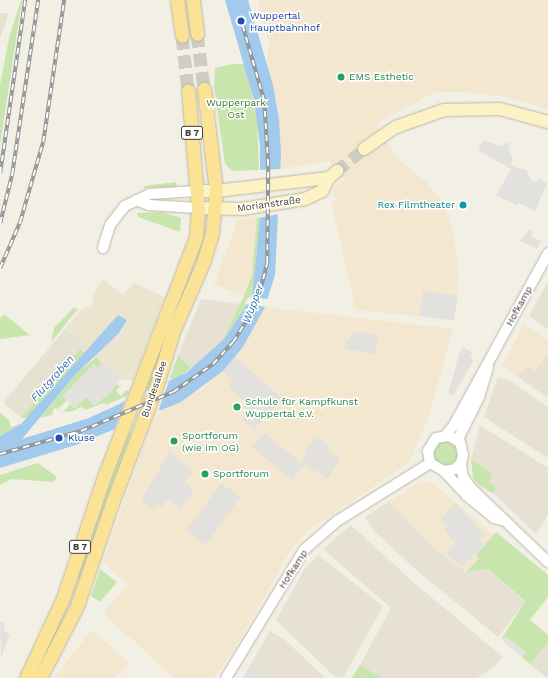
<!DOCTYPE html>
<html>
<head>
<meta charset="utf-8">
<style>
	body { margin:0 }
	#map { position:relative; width:548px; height:678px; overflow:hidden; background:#f2efe5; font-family:"Work Sans",sans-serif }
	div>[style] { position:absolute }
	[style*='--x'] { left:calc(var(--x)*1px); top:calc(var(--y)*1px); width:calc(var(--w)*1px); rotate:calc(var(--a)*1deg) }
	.residential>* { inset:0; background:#e6e1d3; transform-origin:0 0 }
	.commercial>* { inset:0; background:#f4e7d0 }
	.education>* { inset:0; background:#ebe4cf }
	.green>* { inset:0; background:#c9e5ae }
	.round { border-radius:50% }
	.parking>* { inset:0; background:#e3e1dd; transform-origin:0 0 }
	.water>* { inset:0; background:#a2caed }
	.pier>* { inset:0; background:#f2efe5 }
	.secondary-tunnel>* { height:12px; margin-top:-6px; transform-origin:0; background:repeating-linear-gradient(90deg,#cfccc2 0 12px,transparent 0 18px) }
	.primary-tunnel>* { height:13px; margin-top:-6.5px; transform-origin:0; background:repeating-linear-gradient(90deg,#cfccc2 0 13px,transparent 0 19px) }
	.roads { filter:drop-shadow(0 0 1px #bdb7a8) drop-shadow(0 0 1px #bdb7a8) }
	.tertiary>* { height:10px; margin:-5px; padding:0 5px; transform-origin:5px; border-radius:5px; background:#fff }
	.secondary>* { height:12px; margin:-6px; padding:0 6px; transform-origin:6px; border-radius:6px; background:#fdf2c4 }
	.primary>* { height:13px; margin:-6.5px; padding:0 6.5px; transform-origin:6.5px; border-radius:6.5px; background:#fbe395 }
	.rail>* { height:3.5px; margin-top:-1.75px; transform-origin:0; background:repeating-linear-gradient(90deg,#fff 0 6px,#949494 0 12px); box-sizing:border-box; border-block:1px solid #949494 }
	.dots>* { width:11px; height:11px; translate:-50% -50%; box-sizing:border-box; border:2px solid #fff; border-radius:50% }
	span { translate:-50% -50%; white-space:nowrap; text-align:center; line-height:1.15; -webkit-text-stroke:3px #fff; paint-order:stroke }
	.shield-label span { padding:1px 3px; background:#fff; border:1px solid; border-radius:3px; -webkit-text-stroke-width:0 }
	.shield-label { font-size:9px; color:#443f35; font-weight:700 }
	.transit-label { font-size:10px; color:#164399 }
	.left { translate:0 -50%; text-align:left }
	.leisure-label { font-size:10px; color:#27864d }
	.park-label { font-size:10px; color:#42732a }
	.street-label { font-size:10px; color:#443f35 }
	.culture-label { font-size:10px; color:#0d838f }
	.right { translate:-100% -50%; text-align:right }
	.water-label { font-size:11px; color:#3271ac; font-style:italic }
</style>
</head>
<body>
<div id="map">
	<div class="residential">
		<i style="clip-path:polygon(0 13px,9px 13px,0 39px)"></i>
		<i style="clip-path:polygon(548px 282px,548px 330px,529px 316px)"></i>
		<i style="clip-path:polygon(201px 299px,240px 304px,224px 337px,198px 365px,191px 368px,178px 355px)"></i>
		<i style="left:65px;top:329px;width:25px;height:96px;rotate:40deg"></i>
		<i style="clip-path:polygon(548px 354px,548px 398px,518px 377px,526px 365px,535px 371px)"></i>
		<i style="clip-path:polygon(498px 377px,510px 381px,548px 407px,548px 458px,484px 417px)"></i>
		<i style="clip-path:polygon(480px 425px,548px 468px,548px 515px,536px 534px,493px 493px,496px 488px,487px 482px,493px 474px,471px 459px)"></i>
		<i style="clip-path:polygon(389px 501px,434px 548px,466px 572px,488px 569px,525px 602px,498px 637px,415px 569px,372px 529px,365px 517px)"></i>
		<i style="clip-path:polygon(351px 525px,412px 581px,503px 657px,496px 665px,477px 678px,383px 678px,360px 665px,391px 608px,323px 549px)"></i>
		<i style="clip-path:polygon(318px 555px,383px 606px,343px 678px,334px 676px,276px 620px,305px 568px)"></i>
		<i style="clip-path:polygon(270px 631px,285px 640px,325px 678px,243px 678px)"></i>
		<i style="clip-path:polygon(548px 643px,548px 678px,547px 678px,530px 664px)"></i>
	</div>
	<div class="commercial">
		<i style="clip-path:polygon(258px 0,548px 0,548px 109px,505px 97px,467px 92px,436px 92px,376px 124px,395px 156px,427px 183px,442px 200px,454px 234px,459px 274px,454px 320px,356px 310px,331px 202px,336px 201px,333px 189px,344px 179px,329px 161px,280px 169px,279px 121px,267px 62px,269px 42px)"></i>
		<i style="clip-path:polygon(257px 217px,254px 266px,244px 296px,214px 284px,238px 220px)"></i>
		<i style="clip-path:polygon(265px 307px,453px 329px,429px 416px,409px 463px,311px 528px,292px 548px,235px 648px,214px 678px,174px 678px,105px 615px,104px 612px,128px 585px,103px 562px,152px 423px,160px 411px,199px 391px,223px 371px,239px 352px)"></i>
		<i style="clip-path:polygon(524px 324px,548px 340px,548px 354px,535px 371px,526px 365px,518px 377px,502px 366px)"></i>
		<i style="clip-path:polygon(430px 481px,494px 534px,476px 555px,479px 559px,466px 572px,434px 548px,389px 501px,417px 484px)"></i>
		<i style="clip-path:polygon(92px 630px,129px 663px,116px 678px,54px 678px)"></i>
	</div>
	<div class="education">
		<i style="clip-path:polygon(103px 279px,123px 295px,134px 283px,165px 297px,133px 380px,120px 380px,96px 357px,92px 359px,80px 349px,84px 345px,65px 329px,80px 310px,91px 306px,95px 291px)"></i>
	</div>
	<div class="green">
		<i style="clip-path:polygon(21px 0,22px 0,0 145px,0 85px,9px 38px)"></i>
		<i style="clip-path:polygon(233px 64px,244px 64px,249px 80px,257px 119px,259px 170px,232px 171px,225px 164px,214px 87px,215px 68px)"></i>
		<i style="clip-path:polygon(176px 182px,177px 187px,144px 188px,144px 186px)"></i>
		<i style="clip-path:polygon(161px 212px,181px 218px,180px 232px,138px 217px,137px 213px)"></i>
		<i style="clip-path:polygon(260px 217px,252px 297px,225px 338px,210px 354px,224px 337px,244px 296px,252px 274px,257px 218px)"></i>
		<i style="clip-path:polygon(200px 232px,203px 232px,200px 245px,161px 347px,151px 388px,142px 391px)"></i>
		<i style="clip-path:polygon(73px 308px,78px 309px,51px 342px,54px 328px)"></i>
		<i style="clip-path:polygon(3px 315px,5px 315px,30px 335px,0 339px,0 319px)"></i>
		<i style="clip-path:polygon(80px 349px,85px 353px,27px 418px,21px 418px)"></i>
		<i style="clip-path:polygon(178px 355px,191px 368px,175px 380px,170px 378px)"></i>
		<i style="clip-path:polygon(96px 357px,102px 363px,97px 368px,94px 365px,63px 396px,67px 400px,58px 409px,54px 408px,52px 415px,40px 418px,76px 374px)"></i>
		<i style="clip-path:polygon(116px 384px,120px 386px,116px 391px,121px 396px,126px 390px,129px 391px,127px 396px,106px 405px,104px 403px,85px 410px,82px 406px,74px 411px,63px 412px,70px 404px,75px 408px,86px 397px,94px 405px,104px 396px,106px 397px)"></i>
		<i style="clip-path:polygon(0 413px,9px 420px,11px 427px,22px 423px,0 436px)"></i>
		<i style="clip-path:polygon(133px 432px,82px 581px,77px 579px,104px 500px,106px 482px,125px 435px)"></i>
		<i class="round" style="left:434px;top:441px;width:24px;height:24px"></i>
		<i style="clip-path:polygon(471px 459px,493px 474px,488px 482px,496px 488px,493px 493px,480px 486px,473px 478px)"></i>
		<i style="clip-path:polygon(38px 463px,57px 477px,54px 482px,11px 479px,0 485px,0 475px)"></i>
		<i style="clip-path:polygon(496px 532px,548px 575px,548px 597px,530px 620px,548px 635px,548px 643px,530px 664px,522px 657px,525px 652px,507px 637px,501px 640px,525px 601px,488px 569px,466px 572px,479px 559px,476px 555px)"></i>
		<i style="clip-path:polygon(100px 569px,117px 582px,100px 602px,91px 596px)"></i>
		<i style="clip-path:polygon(360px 665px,374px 673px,383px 678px,352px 678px)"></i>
	</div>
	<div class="parking">
		<i style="clip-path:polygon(483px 140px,500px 146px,511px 142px,508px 149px,513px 158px,511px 166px,526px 170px,532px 181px,537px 183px,538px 179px,547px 183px,535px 211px,519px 203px,517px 205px,496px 195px,511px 169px,478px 150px)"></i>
		<i style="clip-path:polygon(529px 229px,533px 231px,531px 236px,541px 241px,537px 249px,520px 241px)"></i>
		<i style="left:423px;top:291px;width:35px;height:25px;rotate:8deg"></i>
		<i style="clip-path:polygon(355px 332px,378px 334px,375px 354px,345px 349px,345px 343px)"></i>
		<i style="clip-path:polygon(463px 347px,473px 353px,470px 357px,474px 360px,453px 396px,448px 394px,460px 351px)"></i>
		<i style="clip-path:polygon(235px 357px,282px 398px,254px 430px,243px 420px,248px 413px,242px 408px,247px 403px,228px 387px,233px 381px,223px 371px)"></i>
		<i style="clip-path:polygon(102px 363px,120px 380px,114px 387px,115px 388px,94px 406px,86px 397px,75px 408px,63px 396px,94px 364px,97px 368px)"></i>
		<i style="clip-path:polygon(264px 433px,301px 463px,307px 453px,305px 451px,316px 437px,330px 445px,327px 451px,340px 457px,339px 461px,328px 478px,304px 465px,292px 480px,252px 447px)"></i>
		<i style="clip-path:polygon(170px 451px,193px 473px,185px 482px,194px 491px,180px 509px,169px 499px,161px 507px,158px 504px,152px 508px,147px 504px,143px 504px,143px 497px)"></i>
		<i style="left:221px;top:483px;width:24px;height:59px;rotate:36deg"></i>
		<i style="clip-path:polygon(455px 503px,485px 534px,480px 540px,484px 545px,462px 567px,446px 554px,455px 543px,444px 530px,448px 527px,441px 519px)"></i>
		<i style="clip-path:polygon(0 621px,4px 624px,5px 632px,10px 634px,1px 658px)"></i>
		<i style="left:507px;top:637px;width:23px;height:6px;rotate:40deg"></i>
		<i style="clip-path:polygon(252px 661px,267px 671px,260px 678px,243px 678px)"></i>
	</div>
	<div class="water">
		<i style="clip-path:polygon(225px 0,248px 0,273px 85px,279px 120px,281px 153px,275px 275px,265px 307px,243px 347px,223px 371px,181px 402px,76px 445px,0 468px,0 436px,21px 424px,118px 315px,127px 320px,118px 334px,76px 374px,22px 439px,89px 418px,186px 373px,225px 338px,252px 297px,260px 217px,260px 146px,254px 100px)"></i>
	</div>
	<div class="pier">
		<i style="clip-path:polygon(281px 169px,279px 214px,258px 218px,259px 170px)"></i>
		<i style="clip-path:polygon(249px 297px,269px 299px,266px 307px,244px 304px)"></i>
		<i style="clip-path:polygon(169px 381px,159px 409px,161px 412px,113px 433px,125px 401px)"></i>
	</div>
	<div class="secondary-tunnel">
		<i style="--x:337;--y:171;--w:35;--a:-39"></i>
	</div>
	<div class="primary-tunnel">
		<i style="--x:197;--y:34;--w:55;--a:82.7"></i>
		<i style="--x:182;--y:36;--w:54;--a:83.7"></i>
	</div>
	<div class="roads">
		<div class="tertiary">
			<i style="--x:136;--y:200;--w:14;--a:21"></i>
			<i style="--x:149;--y:205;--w:49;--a:3.5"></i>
			<i style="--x:103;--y:248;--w:24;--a:-73"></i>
			<i style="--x:110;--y:225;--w:24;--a:-52"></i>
			<i style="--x:125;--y:206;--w:28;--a:-26"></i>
			<i style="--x:150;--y:194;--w:47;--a:-3.7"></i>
			<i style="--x:446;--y:435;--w:13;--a:-51"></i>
			<i style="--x:454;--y:425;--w:196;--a:-61.3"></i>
			<i style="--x:459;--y:442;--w:12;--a:-149"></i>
			<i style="--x:449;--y:436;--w:13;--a:171"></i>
			<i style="--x:436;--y:438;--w:15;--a:122"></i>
			<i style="--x:428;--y:451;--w:12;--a:81"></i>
			<i style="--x:430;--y:463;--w:16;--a:30"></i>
			<i style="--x:444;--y:471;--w:11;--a:-10"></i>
			<i style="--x:455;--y:469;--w:8;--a:-45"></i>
			<i style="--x:461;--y:463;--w:8;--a:-76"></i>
			<i style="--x:463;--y:455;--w:18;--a:-103"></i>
			<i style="--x:459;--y:437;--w:45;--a:-63.4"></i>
			<i style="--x:479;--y:397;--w:31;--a:-73"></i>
			<i style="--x:461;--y:463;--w:14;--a:82"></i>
			<i style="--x:463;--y:477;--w:14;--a:54"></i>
			<i style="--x:471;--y:488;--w:107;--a:43.9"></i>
			<i style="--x:444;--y:471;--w:33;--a:47"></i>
			<i style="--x:466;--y:495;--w:36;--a:39"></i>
			<i style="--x:494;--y:518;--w:7;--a:16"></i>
			<i style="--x:226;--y:678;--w:150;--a:-58.6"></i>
			<i style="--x:304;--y:550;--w:44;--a:-41.3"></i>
			<i style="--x:337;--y:521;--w:110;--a:-31.9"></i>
		</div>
		<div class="secondary">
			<i style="--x:364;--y:149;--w:39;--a:-35"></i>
			<i style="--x:396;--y:127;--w:51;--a:-19.5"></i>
			<i style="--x:444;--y:110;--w:56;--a:-1"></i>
			<i style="--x:500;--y:109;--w:50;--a:15.2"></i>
			<i style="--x:197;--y:191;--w:19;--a:0"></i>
			<i style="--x:216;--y:191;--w:114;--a:-6.6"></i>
			<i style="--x:198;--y:208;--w:44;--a:1.3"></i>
			<i style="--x:242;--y:209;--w:64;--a:-9"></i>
			<i style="--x:305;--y:199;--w:19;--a:-25"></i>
			<i style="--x:322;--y:191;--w:15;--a:-62"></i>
			<i style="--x:329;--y:178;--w:11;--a:-41"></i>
		</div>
		<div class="primary">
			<i style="--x:177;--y:0;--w:36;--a:82"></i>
			<i style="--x:193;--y:0;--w:34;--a:83"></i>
			<i style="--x:26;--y:678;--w:88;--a:-65.2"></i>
			<i style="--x:63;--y:598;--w:131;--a:-71.3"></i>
			<i style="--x:105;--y:474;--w:254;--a:-69"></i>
			<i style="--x:196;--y:237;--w:29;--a:-86"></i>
			<i style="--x:198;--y:208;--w:118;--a:-94.8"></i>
			<i style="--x:40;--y:678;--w:81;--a:-62.8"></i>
			<i style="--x:77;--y:606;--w:109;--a:-71.2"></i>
			<i style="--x:112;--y:503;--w:124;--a:-69.2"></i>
			<i style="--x:156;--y:387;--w:61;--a:-72.8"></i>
			<i style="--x:174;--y:329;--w:72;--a:-66.3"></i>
			<i style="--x:203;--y:263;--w:31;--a:-73"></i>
			<i style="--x:212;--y:233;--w:42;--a:-84.6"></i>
			<i style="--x:216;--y:191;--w:103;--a:-96.7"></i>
		</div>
	</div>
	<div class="rail">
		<i style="--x:0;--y:173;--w:175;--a:-81.8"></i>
		<i style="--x:0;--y:223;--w:50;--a:-76.2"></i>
		<i style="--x:12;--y:174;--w:176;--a:-81.5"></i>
		<i style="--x:0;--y:268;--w:50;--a:-66.5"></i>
		<i style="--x:20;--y:222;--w:83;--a:-74"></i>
		<i style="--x:43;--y:142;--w:144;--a:-81.6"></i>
		<i style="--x:0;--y:454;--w:84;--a:-15.9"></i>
		<i style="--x:81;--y:431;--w:100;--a:-23"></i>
		<i style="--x:173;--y:392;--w:49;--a:-35"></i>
		<i style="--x:213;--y:364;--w:30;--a:-48"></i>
		<i style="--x:233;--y:342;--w:28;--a:-58"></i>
		<i style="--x:248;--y:318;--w:30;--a:-66"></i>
		<i style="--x:260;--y:291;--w:30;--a:-76"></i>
		<i style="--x:267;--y:262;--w:97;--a:-89.4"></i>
		<i style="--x:268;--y:165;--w:64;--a:-93.6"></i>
		<i style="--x:264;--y:101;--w:83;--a:-106"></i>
	</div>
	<div class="dots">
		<i style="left:241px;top:21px;background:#1a4fb4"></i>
		<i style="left:341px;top:77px;background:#2e9e5b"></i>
		<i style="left:463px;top:205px;background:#0f9aa8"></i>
		<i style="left:237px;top:407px;background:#2e9e5b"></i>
		<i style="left:59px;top:438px;background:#1a4fb4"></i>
		<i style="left:174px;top:441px;background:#2e9e5b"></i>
		<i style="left:205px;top:474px;background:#2e9e5b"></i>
	</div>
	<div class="shield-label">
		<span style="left:192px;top:133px">B 7</span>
		<span style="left:80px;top:547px">B 7</span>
	</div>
	<div class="transit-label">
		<span class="left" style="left:250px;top:21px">Wuppertal<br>Hauptbahnhof</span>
		<span class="left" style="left:68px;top:438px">Kluse</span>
	</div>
	<div class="leisure-label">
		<span class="left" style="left:349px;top:77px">EMS Esthetic</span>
		<span class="left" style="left:245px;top:407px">Schule für Kampfkunst<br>Wuppertal e.V.</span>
		<span class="left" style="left:182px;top:441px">Sportforum<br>(wie im OG)</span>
		<span class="left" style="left:213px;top:474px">Sportforum</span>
	</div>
	<div class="park-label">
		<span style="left:236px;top:108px">Wupperpark<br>Ost</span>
	</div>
	<div class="street-label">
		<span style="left:269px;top:204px;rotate:-8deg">Morianstraße</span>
		<span style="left:519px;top:306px;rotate:-61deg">Hofkamp</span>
		<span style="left:154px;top:389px;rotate:-71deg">Bundesallee</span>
		<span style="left:293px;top:569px;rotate:-57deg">Hofkamp</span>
	</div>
	<div class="culture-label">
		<span class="right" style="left:455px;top:205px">Rex Filmtheater</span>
	</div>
	<div class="water-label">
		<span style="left:254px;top:304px;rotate:-69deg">Wupper</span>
		<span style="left:53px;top:379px;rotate:-48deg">Flutgraben</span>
	</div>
</div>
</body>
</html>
